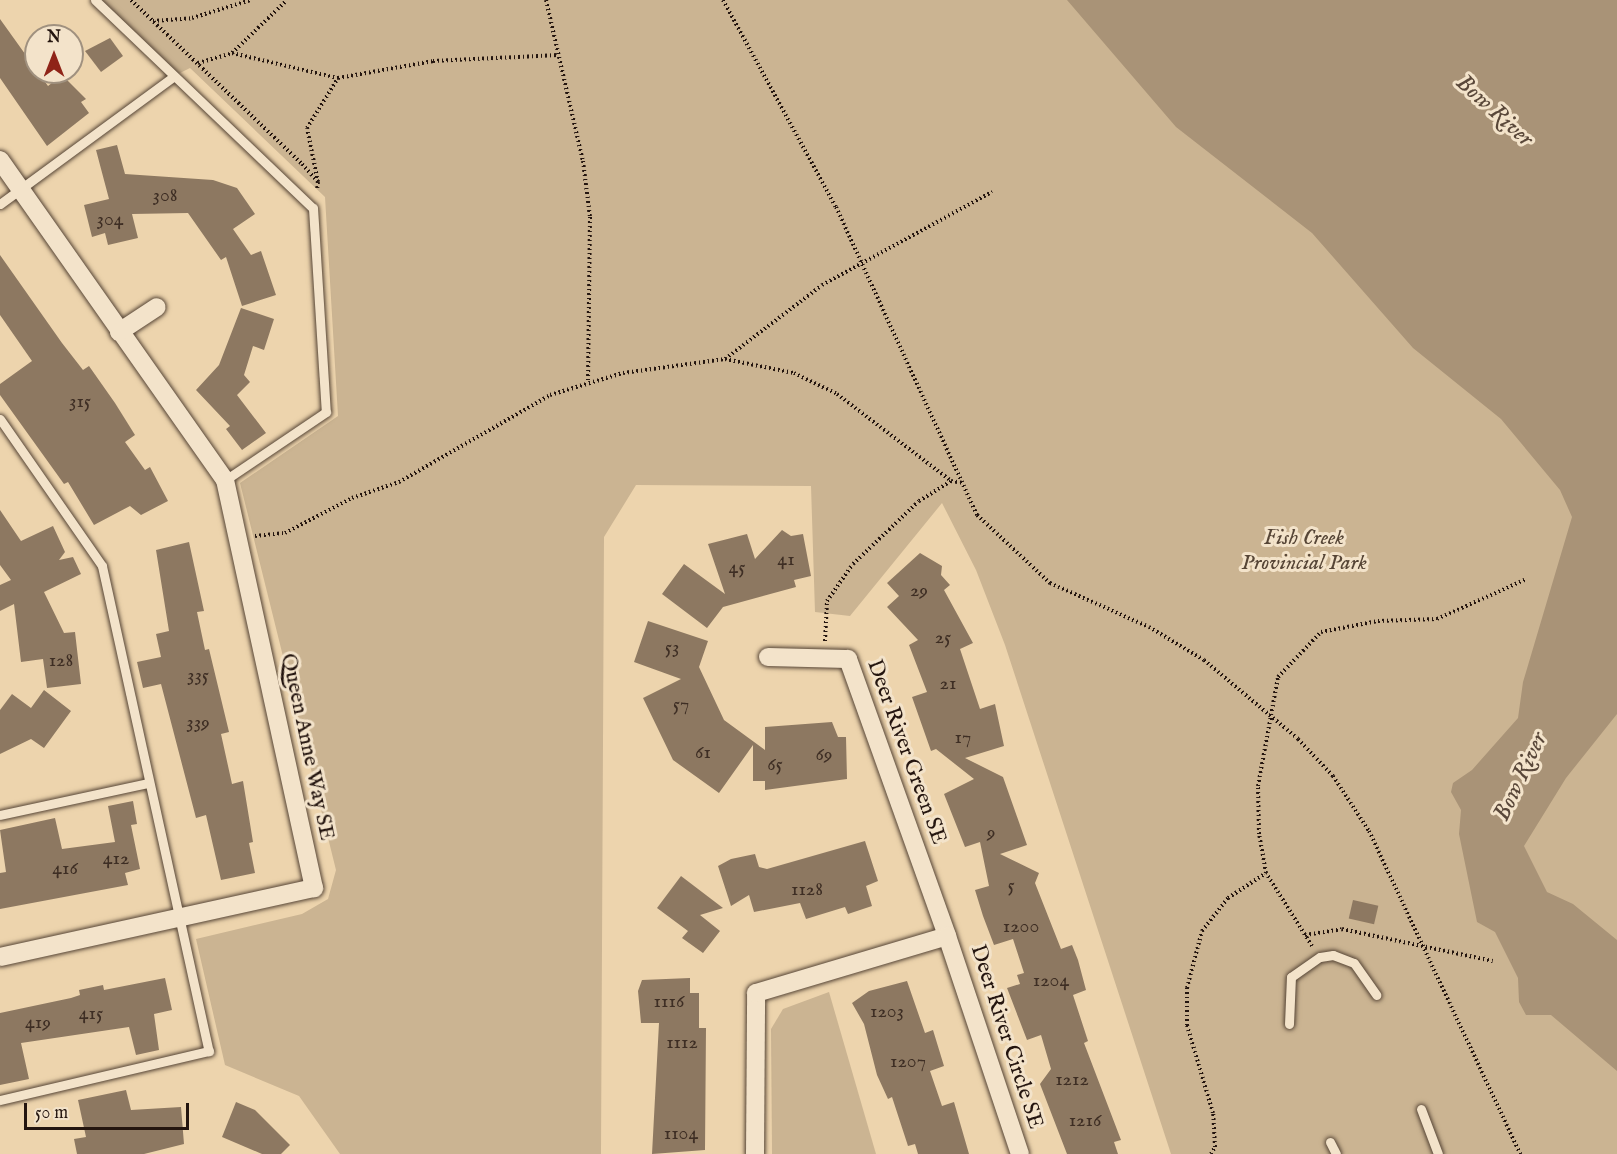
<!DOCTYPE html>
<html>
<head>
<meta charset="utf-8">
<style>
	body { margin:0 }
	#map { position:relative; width:1617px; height:1154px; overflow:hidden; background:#edd4ad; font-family:"IM FELL English",serif }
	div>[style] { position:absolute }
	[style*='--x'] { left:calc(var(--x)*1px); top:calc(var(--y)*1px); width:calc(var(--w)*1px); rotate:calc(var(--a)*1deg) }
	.green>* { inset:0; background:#cbb492 }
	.water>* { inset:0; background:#a99377 }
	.building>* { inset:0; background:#8d7861; transform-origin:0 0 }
	.path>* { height:4px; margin-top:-2px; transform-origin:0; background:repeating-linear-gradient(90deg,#24150f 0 1.5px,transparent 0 4.5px) }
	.roads { filter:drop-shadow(0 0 2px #564536) drop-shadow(0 0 2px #564536) }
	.lane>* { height:9px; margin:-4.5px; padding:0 4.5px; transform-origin:4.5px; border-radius:4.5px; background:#f3e3ca }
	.street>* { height:18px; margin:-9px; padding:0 9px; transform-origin:9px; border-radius:9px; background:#f3e3ca }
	span { translate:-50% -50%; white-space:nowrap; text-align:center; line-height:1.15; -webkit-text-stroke:6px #f3e3ca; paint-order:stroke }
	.number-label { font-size:20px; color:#3e2e24 }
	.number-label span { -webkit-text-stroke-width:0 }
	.park-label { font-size:22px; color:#564536; font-style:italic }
	.street-label { font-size:22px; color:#24150f }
	.water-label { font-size:24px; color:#594739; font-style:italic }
	.north { position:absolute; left:24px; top:24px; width:60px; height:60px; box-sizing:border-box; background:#f3e3ca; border:2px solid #a0917f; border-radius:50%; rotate:0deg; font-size:16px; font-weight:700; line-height:24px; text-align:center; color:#24150f }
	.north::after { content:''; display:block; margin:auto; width:21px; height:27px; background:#8f2418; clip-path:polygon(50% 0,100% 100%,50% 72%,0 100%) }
	.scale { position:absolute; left:24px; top:1103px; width:165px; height:27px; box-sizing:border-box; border:3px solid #24150f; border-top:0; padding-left:8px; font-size:18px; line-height:21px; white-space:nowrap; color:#24150f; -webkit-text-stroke:4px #f3e3ca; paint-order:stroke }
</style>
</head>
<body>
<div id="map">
	<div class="green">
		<i style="clip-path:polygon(95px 0,1130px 0,1617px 395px,1617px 1154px,1171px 1154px,1005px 645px,976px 570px,942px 503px,850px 616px,815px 612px,811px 486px,636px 485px,604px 537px,601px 1154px,340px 1154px,299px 1096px,225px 1065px,196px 939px,302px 914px,328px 899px,336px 870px,240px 483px,338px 416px,325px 197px,190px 68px,174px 76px)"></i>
		<i style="clip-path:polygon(829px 992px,876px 1154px,772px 1154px,771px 1029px,783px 1009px)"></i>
	</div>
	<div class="water">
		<i style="clip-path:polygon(1067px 0,1617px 0,1617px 714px,1566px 778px,1524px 846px,1547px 892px,1573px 904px,1617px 940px,1617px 1071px,1551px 1015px,1526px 1015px,1519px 1002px,1518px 978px,1495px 932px,1477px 922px,1459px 834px,1461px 810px,1451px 792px,1453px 783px,1472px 770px,1518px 718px,1523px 682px,1572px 517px,1560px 490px,1501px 419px,1413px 348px,1312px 233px,1176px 127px)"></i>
	</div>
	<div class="building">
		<i style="clip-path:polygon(0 19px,48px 86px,62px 75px,86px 99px,81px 102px,89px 113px,47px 146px,0 78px)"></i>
		<i style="clip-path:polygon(110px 38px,123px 56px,101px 72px,85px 51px)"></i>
		<i style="clip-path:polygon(117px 145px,125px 174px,213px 180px,237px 188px,255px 214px,233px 229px,251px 255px,261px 251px,276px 295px,242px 306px,226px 257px,221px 260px,188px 213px,132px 214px,138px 238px,108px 245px,105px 233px,92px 237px,84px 205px,109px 199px,96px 150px)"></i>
		<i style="clip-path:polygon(0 255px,62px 343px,83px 370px,89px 366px,115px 403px,135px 435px,125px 442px,145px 470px,150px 467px,168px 501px,141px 515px,130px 506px,94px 525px,68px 482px,64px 484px,0 395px,0 384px,32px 361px,0 315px)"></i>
		<i style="clip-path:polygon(241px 308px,274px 319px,264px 350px,253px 346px,244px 375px,250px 382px,237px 395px,266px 433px,242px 450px,226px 429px,230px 426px,196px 390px,219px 365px)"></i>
		<i style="clip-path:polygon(0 510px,21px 541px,53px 526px,65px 552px,59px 560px,73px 557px,81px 574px,44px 592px,64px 633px,75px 632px,81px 684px,47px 688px,43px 659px,21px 662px,14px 604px,0 611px,0 585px,11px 580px,0 565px)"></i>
		<i style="clip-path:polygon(782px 530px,791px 536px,803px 534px,811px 576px,794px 580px,796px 587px,723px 607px,707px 628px,662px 594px,684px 564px,725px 594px,708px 544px,747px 534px,755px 559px)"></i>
		<i style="clip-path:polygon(189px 542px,204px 611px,197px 612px,205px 650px,209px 649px,229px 732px,221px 734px,232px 784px,243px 781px,253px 842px,249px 843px,255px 873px,221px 880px,206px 815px,196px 818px,161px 684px,143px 688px,137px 662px,161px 657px,156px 634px,169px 631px,156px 550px)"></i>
		<i style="clip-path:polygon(920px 553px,942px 566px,941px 575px,950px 585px,944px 590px,973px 643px,960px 649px,980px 709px,995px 704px,1004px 746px,965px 758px,1003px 777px,1027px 845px,1000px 854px,1039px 873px,1035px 883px,1061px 949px,1072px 945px,1078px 960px,1086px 990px,1073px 995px,1088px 1041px,1084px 1043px,1121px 1140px,1114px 1142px,1118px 1154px,1067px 1154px,1040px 1084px,1051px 1069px,1041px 1035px,1027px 1040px,1007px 988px,1020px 984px,1017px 975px,1024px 973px,1013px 939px,994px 945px,983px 916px,975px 890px,989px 886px,980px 842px,965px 847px,944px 794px,974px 779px,936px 749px,931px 751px,912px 697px,927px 692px,909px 645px,918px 640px,887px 607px,899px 596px,887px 583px)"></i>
		<i style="clip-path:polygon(648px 621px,708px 641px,699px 667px,724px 720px,765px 750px,765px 727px,832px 722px,838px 737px,846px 737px,847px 779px,765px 790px,765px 781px,753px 781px,753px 745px,719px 793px,673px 760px,643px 698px,681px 679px,634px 662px)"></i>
		<i style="clip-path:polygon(44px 690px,71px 711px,44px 748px,31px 739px,0 754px,0 710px,12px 694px,31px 708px)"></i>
		<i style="clip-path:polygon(133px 801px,137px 824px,131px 825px,140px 869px,125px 873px,128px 885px,0 909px,0 873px,6px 872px,0 830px,55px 818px,62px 849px,115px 842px,108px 806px)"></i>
		<i style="clip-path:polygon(865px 841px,878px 881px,866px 886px,872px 906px,848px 914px,845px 907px,806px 919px,800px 903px,754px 912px,749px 895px,731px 906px,718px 866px,731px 859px,755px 854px,759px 867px,767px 869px)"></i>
		<i style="clip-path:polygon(681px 876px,723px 908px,700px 915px,720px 931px,703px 953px,682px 938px,688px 931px,657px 908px)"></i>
		<i style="left:1353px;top:900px;width:26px;height:19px;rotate:13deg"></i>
		<i style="clip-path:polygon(165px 978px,172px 1010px,154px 1014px,159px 1050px,136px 1055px,129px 1027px,21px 1043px,29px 1079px,0 1085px,0 1013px,71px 998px,80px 995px,79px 990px,103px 985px,104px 990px)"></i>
		<i style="clip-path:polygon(690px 978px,690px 993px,699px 993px,699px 1028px,706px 1028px,705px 1150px,652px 1154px,659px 1023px,641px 1023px,638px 991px,642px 980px)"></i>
		<i style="clip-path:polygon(907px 981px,925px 1033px,933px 1030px,944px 1066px,930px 1071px,942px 1106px,954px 1102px,969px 1154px,918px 1154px,915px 1144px,908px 1146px,892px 1097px,888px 1099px,877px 1075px,864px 1024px,852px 1003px,869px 991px)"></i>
		<i style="clip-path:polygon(126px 1090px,131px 1110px,181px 1107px,184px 1144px,144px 1154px,77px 1154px,74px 1139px,86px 1137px,78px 1100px)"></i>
		<i style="clip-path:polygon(236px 1102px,255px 1110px,290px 1145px,281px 1154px,262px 1154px,222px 1137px)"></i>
	</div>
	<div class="path">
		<i style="--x:131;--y:0;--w:237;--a:43.8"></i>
		<i style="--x:302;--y:164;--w:24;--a:48"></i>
		<i style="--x:318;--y:182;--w:8;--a:97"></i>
		<i style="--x:546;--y:0;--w:165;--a:77.1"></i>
		<i style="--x:583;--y:161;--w:56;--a:82.9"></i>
		<i style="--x:590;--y:217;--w:163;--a:90.7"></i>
		<i style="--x:723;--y:0;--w:236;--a:61.4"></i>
		<i style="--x:836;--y:207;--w:339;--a:65.4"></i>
		<i style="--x:977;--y:515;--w:100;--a:43"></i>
		<i style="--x:1050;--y:583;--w:108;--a:24"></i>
		<i style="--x:1149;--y:627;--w:64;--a:31"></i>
		<i style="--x:1204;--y:660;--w:123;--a:40"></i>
		<i style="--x:1298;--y:739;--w:51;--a:46.6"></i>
		<i style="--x:1333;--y:776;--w:66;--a:56.8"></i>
		<i style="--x:1369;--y:831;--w:357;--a:64.9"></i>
		<i style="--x:153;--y:21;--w:39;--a:-4"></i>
		<i style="--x:192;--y:18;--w:62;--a:-17"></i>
		<i style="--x:232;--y:53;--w:76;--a:-43.9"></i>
		<i style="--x:198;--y:63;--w:35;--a:-16"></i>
		<i style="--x:232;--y:53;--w:109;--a:13.3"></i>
		<i style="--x:318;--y:182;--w:55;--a:-101.5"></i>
		<i style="--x:307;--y:128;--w:59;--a:-58.2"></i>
		<i style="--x:338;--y:78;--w:97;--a:-10.1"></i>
		<i style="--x:433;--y:61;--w:125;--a:-2.7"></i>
		<i style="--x:725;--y:359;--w:122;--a:-37.3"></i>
		<i style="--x:822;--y:285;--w:194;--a:-28.7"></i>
		<i style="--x:255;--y:536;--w:30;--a:-6"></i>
		<i style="--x:285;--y:533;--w:76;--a:-27.6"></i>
		<i style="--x:352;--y:498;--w:50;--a:-18.8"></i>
		<i style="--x:399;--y:482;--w:174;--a:-29.9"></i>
		<i style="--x:550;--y:395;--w:76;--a:-16.8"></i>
		<i style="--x:623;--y:373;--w:103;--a:-7.8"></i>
		<i style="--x:725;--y:359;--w:70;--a:11.5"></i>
		<i style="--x:794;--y:373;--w:48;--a:26"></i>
		<i style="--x:837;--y:394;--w:143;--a:37.3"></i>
		<i style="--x:825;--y:641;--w:40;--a:-87.1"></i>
		<i style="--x:827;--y:601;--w:45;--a:-54.9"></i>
		<i style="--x:853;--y:564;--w:91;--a:-43.7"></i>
		<i style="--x:919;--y:501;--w:38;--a:-32"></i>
		<i style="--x:951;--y:481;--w:12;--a:9"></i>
		<i style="--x:1305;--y:935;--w:37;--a:-9"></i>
		<i style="--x:1342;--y:929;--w:154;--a:12"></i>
		<i style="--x:1312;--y:946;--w:86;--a:-122.2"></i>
		<i style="--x:1266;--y:873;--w:40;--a:-100"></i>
		<i style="--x:1259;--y:834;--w:48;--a:-91.2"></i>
		<i style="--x:1258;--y:786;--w:111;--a:-79.6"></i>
		<i style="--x:1278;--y:677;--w:62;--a:-46.3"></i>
		<i style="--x:1321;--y:632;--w:58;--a:-10.9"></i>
		<i style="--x:1378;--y:621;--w:59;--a:-1.9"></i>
		<i style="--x:1437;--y:619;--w:98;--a:-24"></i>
		<i style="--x:1211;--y:1154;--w:8;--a:-60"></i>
		<i style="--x:1215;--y:1147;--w:34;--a:-93"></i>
		<i style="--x:1213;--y:1113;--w:92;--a:-106.5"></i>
		<i style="--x:1187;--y:1025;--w:37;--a:-90"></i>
		<i style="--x:1187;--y:988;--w:59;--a:-75.3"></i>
		<i style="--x:1202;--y:931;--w:42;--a:-51.8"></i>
		<i style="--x:1228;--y:898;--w:45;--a:-33.3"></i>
	</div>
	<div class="roads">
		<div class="lane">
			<i style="--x:95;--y:0;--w:301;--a:43.7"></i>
			<i style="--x:313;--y:208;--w:204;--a:86.4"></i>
			<i style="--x:326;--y:412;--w:122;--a:146"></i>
			<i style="--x:0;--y:204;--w:216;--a:-36.3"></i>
			<i style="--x:0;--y:419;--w:179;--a:55.2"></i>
			<i style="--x:102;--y:566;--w:497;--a:77.6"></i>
			<i style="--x:209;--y:1051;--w:215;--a:166.8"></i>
			<i style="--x:0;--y:815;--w:151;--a:-12.2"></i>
			<i style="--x:1289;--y:1024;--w:47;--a:-87.6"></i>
			<i style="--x:1291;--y:977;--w:35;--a:-35"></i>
			<i style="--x:1320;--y:957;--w:13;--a:-9"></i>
			<i style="--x:1333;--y:955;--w:22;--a:21"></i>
			<i style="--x:1354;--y:963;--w:39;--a:55"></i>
			<i style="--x:1421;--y:1109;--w:48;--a:69.3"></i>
			<i style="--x:1330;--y:1142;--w:13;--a:63"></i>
		</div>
		<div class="street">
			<i style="--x:0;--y:160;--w:391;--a:54.9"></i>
			<i style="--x:225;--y:480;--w:418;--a:77.7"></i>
			<i style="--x:314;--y:888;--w:321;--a:167.6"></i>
			<i style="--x:119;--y:332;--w:45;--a:-33.3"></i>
			<i style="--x:768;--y:657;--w:80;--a:1.4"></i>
			<i style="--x:848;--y:659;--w:294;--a:70.3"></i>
			<i style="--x:755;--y:1154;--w:161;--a:-89.6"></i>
			<i style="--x:756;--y:993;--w:199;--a:-16.6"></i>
			<i style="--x:947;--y:936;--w:230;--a:71.5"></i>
		</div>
	</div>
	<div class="number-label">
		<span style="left:165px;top:195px">308</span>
		<span style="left:110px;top:219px">304</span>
		<span style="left:80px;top:401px">315</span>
		<span style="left:786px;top:559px">41</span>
		<span style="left:737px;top:567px">45</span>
		<span style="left:919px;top:590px">29</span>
		<span style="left:943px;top:637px">25</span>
		<span style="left:672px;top:647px">53</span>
		<span style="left:61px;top:660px">128</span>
		<span style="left:198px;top:675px">335</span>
		<span style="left:948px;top:683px">21</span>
		<span style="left:681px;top:704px">57</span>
		<span style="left:198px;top:722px">339</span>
		<span style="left:963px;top:737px">17</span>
		<span style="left:703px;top:752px">61</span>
		<span style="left:824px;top:754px">69</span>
		<span style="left:775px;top:764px">65</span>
		<span style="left:991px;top:832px">9</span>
		<span style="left:116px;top:858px">412</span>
		<span style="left:65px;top:868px">416</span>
		<span style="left:1011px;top:885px">5</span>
		<span style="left:807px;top:889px">1128</span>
		<span style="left:1021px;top:926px">1200</span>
		<span style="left:1051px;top:980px">1204</span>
		<span style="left:669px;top:1001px">1116</span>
		<span style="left:887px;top:1011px">1203</span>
		<span style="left:91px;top:1013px">415</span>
		<span style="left:38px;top:1022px">419</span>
		<span style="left:682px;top:1042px">1112</span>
		<span style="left:908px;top:1061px">1207</span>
		<span style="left:1072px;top:1079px">1212</span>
		<span style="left:1085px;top:1120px">1216</span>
		<span style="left:681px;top:1133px">1104</span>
	</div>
	<div class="park-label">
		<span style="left:1304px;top:551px">Fish Creek<br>Provincial Park</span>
	</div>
	<div class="street-label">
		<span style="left:307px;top:747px;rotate:78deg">Queen Anne Way SE</span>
		<span style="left:906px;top:752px;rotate:70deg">Deer River Green SE</span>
		<span style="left:1006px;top:1037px;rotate:72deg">Deer River Circle SE</span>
	</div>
	<div class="water-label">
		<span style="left:1494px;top:111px;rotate:42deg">Bow River</span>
		<span style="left:1521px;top:777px;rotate:-65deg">Bow River</span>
	</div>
	<div class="north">N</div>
	<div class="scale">50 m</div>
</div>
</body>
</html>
